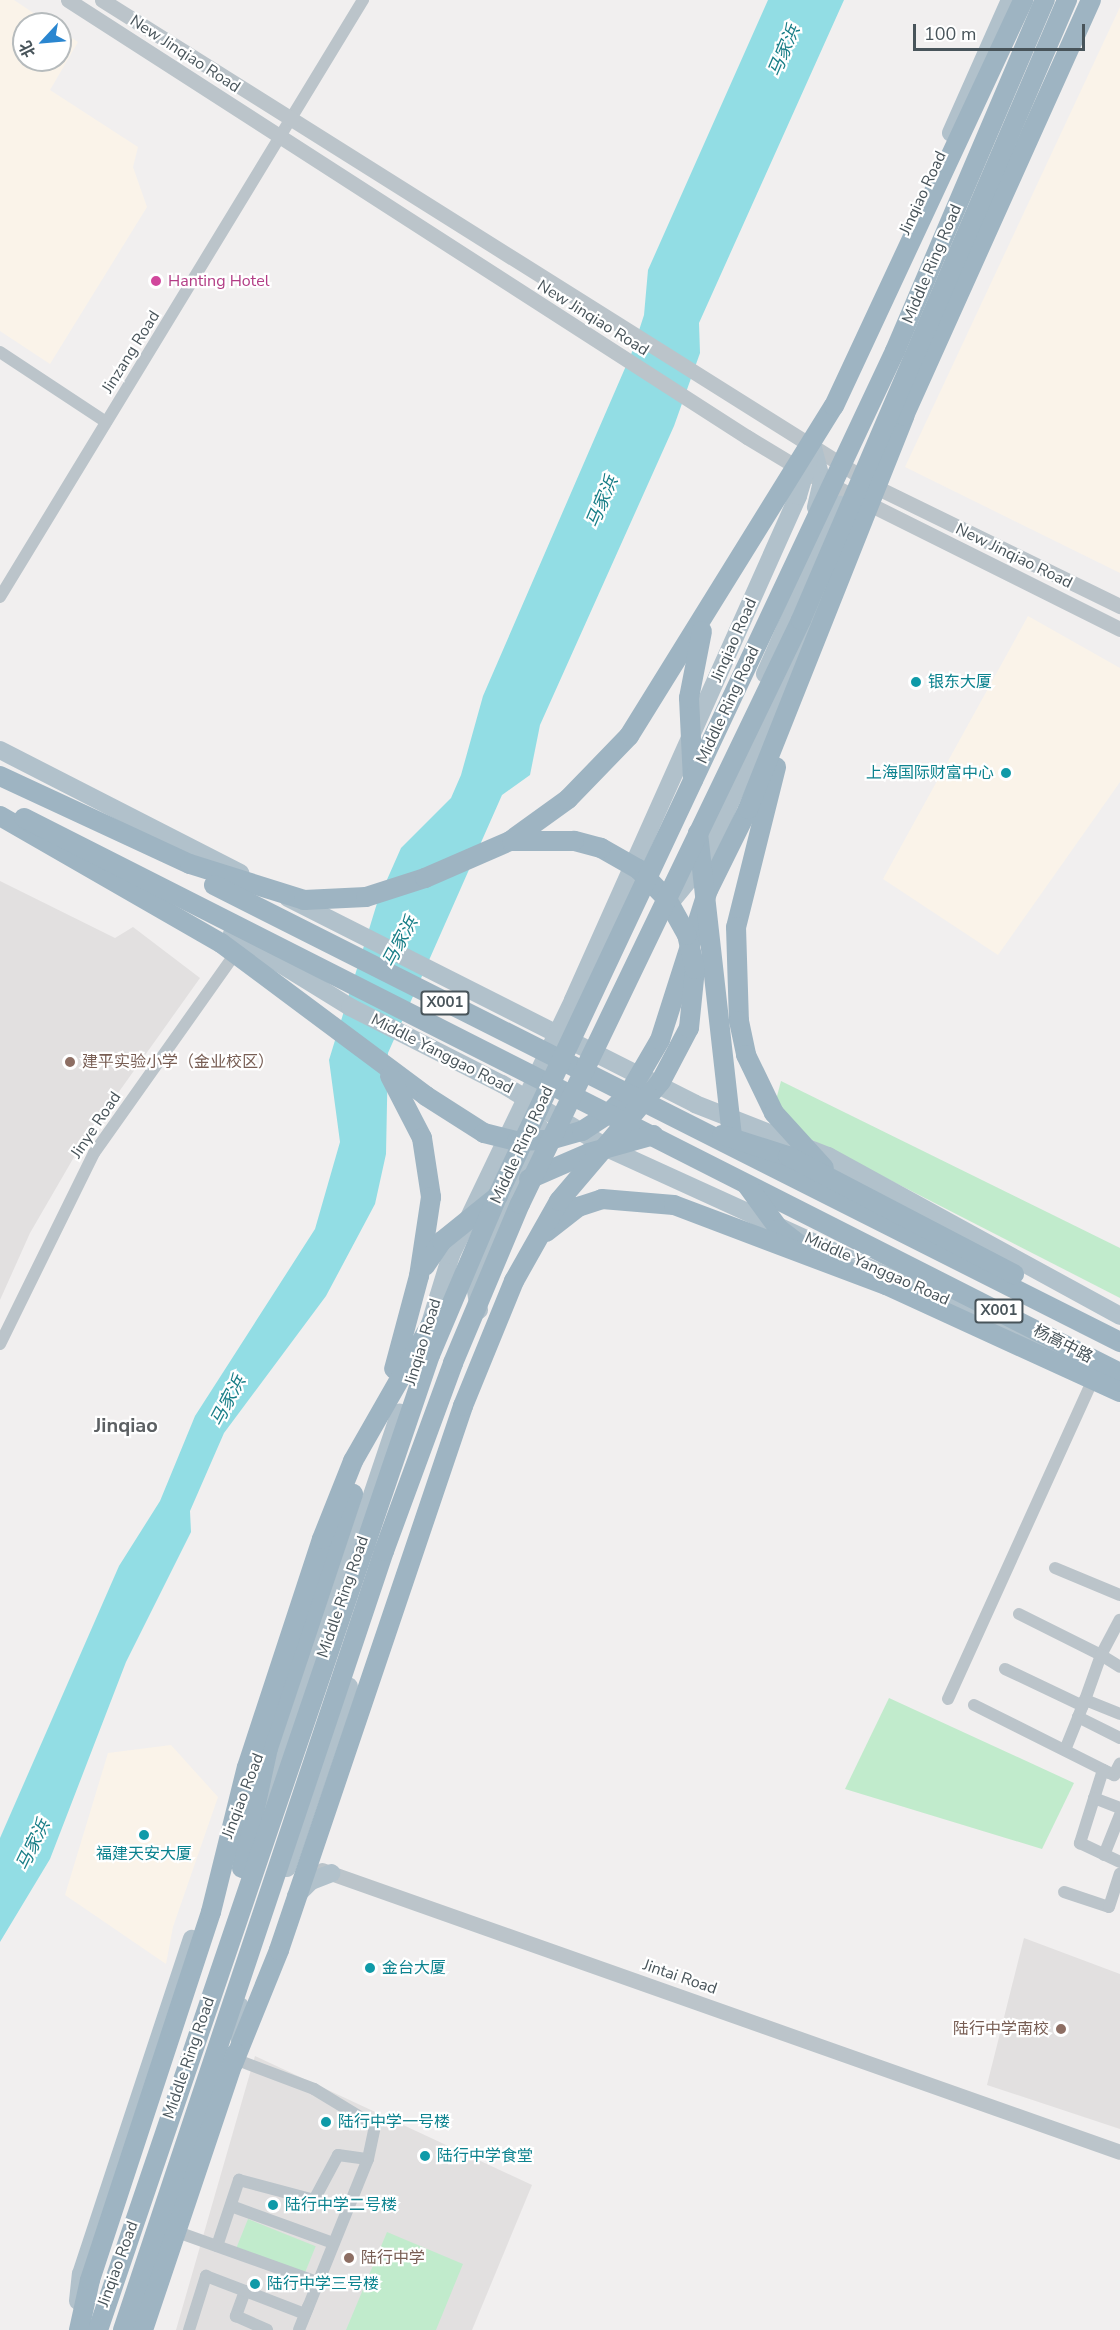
<!DOCTYPE html>
<html>
<head>
<meta charset="utf-8">
<style>
	body { margin:0 }
	#map { position:relative; width:1120px; height:2330px; overflow:hidden; background:#f1efef; font-family:"Nunito Sans","Noto Sans SC",sans-serif }
	div>[style] { position:absolute }
	[style*='--x'] { left:calc(var(--x)*1px); top:calc(var(--y)*1px); width:calc(var(--w)*1px); rotate:calc(var(--a)*1deg) }
	.commercial>* { inset:0; background:#faf3e9 }
	.education>* { inset:0; background:#e2e0e0 }
	.green>* { inset:0; background:#c1ebcc; transform-origin:0 0 }
	.water>* { inset:0; background:#92dde4 }
	.minor>* { height:12px; margin:-6px; padding:0 6px; transform-origin:6px; border-radius:6px; background:#bbc4ca }
	.tertiary>* { height:15px; margin:-7.5px; padding:0 7.5px; transform-origin:7.5px; border-radius:7.5px; background:#bbc4ca }
	.primary>* { height:18px; margin:-9px; padding:0 9px; transform-origin:9px; border-radius:9px; background:#b1c1cb }
	.trunk>* { height:20px; margin:-10px; padding:0 10px; transform-origin:10px; border-radius:10px; background:#9eb4c2 }
	.dots>* { width:16px; height:16px; translate:-50% -50%; box-sizing:border-box; border:3px solid #fff; border-radius:50% }
	span { translate:-50% -50%; white-space:nowrap; text-align:center; line-height:1.15; -webkit-text-stroke:4.5px #fff; paint-order:stroke }
	.shield-label span { padding:2px 4px; background:#fff; border:2px solid; border-radius:4px; -webkit-text-stroke-width:0 }
	.shield-label { font-size:15px; color:#48545a; font-weight:700 }
	.street-label { font-size:16px; color:#48545a }
	.hotel-label { font-size:16px; color:#b23c85 }
	.left { translate:0 -50%; text-align:left }
	.culture-label { font-size:16px; color:#0d838f }
	.right { translate:-100% -50%; text-align:right }
	.education-label { font-size:16px; color:#785e54 }
	.water-label { font-size:18px; color:#187e87; font-style:italic }
	.quarter-label { font-size:20px; color:#5c6063; font-weight:700 }
	.north { position:absolute; left:12px; top:12px; width:60px; height:60px; box-sizing:border-box; background:#fff; border:2px solid #b6bbbd; border-radius:50%; rotate:244deg; font-size:16px; font-weight:700; line-height:24px; text-align:center; color:#48545a }
	.north::after { content:''; display:block; margin:auto; width:21px; height:27px; background:#2a86d0; clip-path:polygon(50% 0,100% 100%,50% 72%,0 100%) }
	.scale { position:absolute; left:913px; top:24px; width:172px; height:27px; box-sizing:border-box; border:3px solid #48545a; border-top:0; padding-left:8px; font-size:18px; line-height:21px; white-space:nowrap; color:#48545a; -webkit-text-stroke:4px #fff; paint-order:stroke }
</style>
</head>
<body>
<div id="map">
	<div class="commercial">
		<i style="clip-path:polygon(0 0,14px 0,50px 24px,24px 24px,24px 60px,60px 60px,60px 30px,78px 42px,50px 90px,138px 147px,133px 167px,147px 207px,50px 364px,0 331px)"></i>
		<i style="clip-path:polygon(1120px 7px,1120px 573px,905px 467px)"></i>
		<i style="clip-path:polygon(1028px 616px,1120px 668px,1120px 782px,998px 955px,883px 879px)"></i>
		<i style="clip-path:polygon(171px 1745px,218px 1797px,173px 1927px,166px 1964px,65px 1895px,108px 1753px)"></i>
	</div>
	<div class="education">
		<i style="clip-path:polygon(0 881px,115px 938px,133px 927px,200px 978px,81px 1145px,30px 1233px,0 1300px)"></i>
		<i style="clip-path:polygon(1024px 1938px,1120px 1974px,1120px 2129px,987px 2085px)"></i>
		<i style="clip-path:polygon(255px 2056px,532px 2185px,472px 2330px,176px 2330px)"></i>
	</div>
	<div class="green">
		<i style="clip-path:polygon(781px 1081px,1120px 1248px,1120px 1298px,771px 1119px)"></i>
		<i style="clip-path:polygon(889px 1698px,1074px 1783px,1042px 1849px,845px 1789px)"></i>
		<i style="left:248px;top:2219px;width:73px;height:31px;rotate:22deg"></i>
		<i style="clip-path:polygon(387px 2232px,463px 2264px,436px 2330px,346px 2330px)"></i>
	</div>
	<div class="water">
		<i style="clip-path:polygon(768px 0,844px 0,699px 323px,700px 353px,674px 426px,540px 725px,530px 775px,502px 795px,388px 1053px,386px 1154px,375px 1204px,326px 1296px,224px 1433px,190px 1511px,191px 1532px,126px 1662px,50px 1859px,0 1942px,0 1838px,119px 1566px,160px 1501px,195px 1416px,315px 1229px,340px 1142px,329px 1060px,378px 900px,401px 848px,451px 798px,461px 775px,483px 696px,632px 352px,644px 315px,648px 270px)"></i>
	</div>
	<div class="minor">
		<i style="--x:0;--y:352;--w:127;--a:33.4"></i>
		<i style="--x:0;--y:597;--w:699;--a:-58.7"></i>
		<i style="--x:0;--y:1344;--w:213;--a:-63.8"></i>
		<i style="--x:94;--y:1153;--w:251;--a:-54.7"></i>
		<i style="--x:1055;--y:1568;--w:70;--a:22.6"></i>
		<i style="--x:1019;--y:1614;--w:92;--a:26.6"></i>
		<i style="--x:1101;--y:1655;--w:40;--a:-62"></i>
		<i style="--x:1005;--y:1669;--w:86;--a:25.4"></i>
		<i style="--x:948;--y:1699;--w:358;--a:-65.6"></i>
		<i style="--x:1085;--y:1700;--w:48;--a:-70.4"></i>
		<i style="--x:1101;--y:1655;--w:22;--a:32"></i>
		<i style="--x:974;--y:1705;--w:157;--a:26.6"></i>
		<i style="--x:1114;--y:1775;--w:13;--a:-63"></i>
		<i style="--x:1120;--y:1714;--w:38;--a:-158"></i>
		<i style="--x:1085;--y:1700;--w:18;--a:112"></i>
		<i style="--x:1078;--y:1717;--w:47;--a:26.6"></i>
		<i style="--x:1065;--y:1750;--w:35;--a:-68"></i>
		<i style="--x:1109;--y:1773;--w:7;--a:-153"></i>
		<i style="--x:1103;--y:1770;--w:77;--a:107.5"></i>
		<i style="--x:1080;--y:1843;--w:44;--a:25.4"></i>
		<i style="--x:1094;--y:1798;--w:28;--a:21"></i>
		<i style="--x:1104;--y:1855;--w:43;--a:-68.2"></i>
		<i style="--x:1064;--y:1892;--w:47;--a:18.4"></i>
		<i style="--x:1109;--y:1907;--w:35;--a:-72"></i>
		<i style="--x:240;--y:2061;--w:79;--a:20.7"></i>
		<i style="--x:314;--y:2089;--w:71;--a:31.2"></i>
		<i style="--x:375;--y:2126;--w:34;--a:102"></i>
		<i style="--x:231;--y:2206;--w:109;--a:19.9"></i>
		<i style="--x:183;--y:2234;--w:142;--a:19.7"></i>
		<i style="--x:317;--y:2282;--w:6;--a:108"></i>
		<i style="--x:217;--y:2246;--w:70;--a:-71.6"></i>
		<i style="--x:239;--y:2180;--w:78;--a:14.9"></i>
		<i style="--x:314;--y:2200;--w:51;--a:-61.9"></i>
		<i style="--x:338;--y:2155;--w:30;--a:8"></i>
		<i style="--x:368;--y:2159;--w:184;--a:112"></i>
		<i style="--x:245;--y:2291;--w:27;--a:110"></i>
		<i style="--x:236;--y:2316;--w:34;--a:24"></i>
		<i style="--x:189;--y:2330;--w:57;--a:-72.5"></i>
		<i style="--x:206;--y:2276;--w:106;--a:21"></i>
		<i style="--x:305;--y:2314;--w:8;--a:-67"></i>
	</div>
	<div class="tertiary">
		<i style="--x:68;--y:0;--w:807;--a:32.77"></i>
		<i style="--x:747;--y:437;--w:68;--a:31.1"></i>
		<i style="--x:805;--y:472;--w:352;--a:26.5"></i>
		<i style="--x:102;--y:0;--w:921;--a:32.14"></i>
		<i style="--x:882;--y:490;--w:265;--a:26"></i>
		<i style="--x:322;--y:1870;--w:846;--a:19.46"></i>
	</div>
	<div class="primary">
		<i style="--x:951;--y:133;--w:145;--a:-66.1"></i>
		<i style="--x:813;--y:448;--w:34;--a:75"></i>
		<i style="--x:822;--y:481;--w:27;--a:103"></i>
		<i style="--x:765;--y:674;--w:185;--a:-66.1"></i>
		<i style="--x:0;--y:750;--w:270;--a:27.1"></i>
		<i style="--x:288;--y:898;--w:456;--a:26.8"></i>
		<i style="--x:695;--y:1104;--w:143;--a:21.4"></i>
		<i style="--x:828;--y:1156;--w:333;--a:28.7"></i>
		<i style="--x:670;--y:903;--w:52;--a:-50.5"></i>
		<i style="--x:703;--y:863;--w:319;--a:-65.9"></i>
		<i style="--x:232;--y:934;--w:139;--a:31.7"></i>
		<i style="--x:350;--y:1007;--w:170;--a:26.9"></i>
		<i style="--x:502;--y:1084;--w:127;--a:31.2"></i>
		<i style="--x:611;--y:1150;--w:511;--a:24.51"></i>
		<i style="--x:479;--y:1310;--w:31;--a:-99"></i>
		<i style="--x:474;--y:1279;--w:165;--a:-66.4"></i>
		<i style="--x:429;--y:1327;--w:75;--a:-73"></i>
		<i style="--x:451;--y:1255;--w:283;--a:-64.4"></i>
		<i style="--x:573;--y:1000;--w:552;--a:-65.94"></i>
		<i style="--x:798;--y:496;--w:52;--a:-73.3"></i>
		<i style="--x:262;--y:1822;--w:432;--a:-71.4"></i>
		<i style="--x:287;--y:1868;--w:192;--a:-71.2"></i>
		<i style="--x:296;--y:1896;--w:21;--a:-45"></i>
		<i style="--x:311;--y:1881;--w:22;--a:-21"></i>
		<i style="--x:240;--y:2044;--w:38;--a:-90"></i>
		<i style="--x:78;--y:2301;--w:27;--a:-84"></i>
		<i style="--x:81;--y:2274;--w:353;--a:-71.7"></i>
	</div>
	<div class="trunk">
		<i style="--x:776;--y:767;--w:165;--a:104"></i>
		<i style="--x:736;--y:927;--w:94;--a:88.2"></i>
		<i style="--x:739;--y:1021;--w:35;--a:78"></i>
		<i style="--x:746;--y:1055;--w:64;--a:64.2"></i>
		<i style="--x:774;--y:1113;--w:74;--a:47.7"></i>
		<i style="--x:0;--y:776;--w:209;--a:24.9"></i>
		<i style="--x:190;--y:864;--w:120;--a:17.5"></i>
		<i style="--x:304;--y:900;--w:62;--a:-2.8"></i>
		<i style="--x:366;--y:897;--w:62;--a:-17.9"></i>
		<i style="--x:425;--y:878;--w:93;--a:-23.5"></i>
		<i style="--x:510;--y:841;--w:72;--a:-35.9"></i>
		<i style="--x:568;--y:799;--w:88;--a:-45.9"></i>
		<i style="--x:629;--y:736;--w:388;--a:-58.2"></i>
		<i style="--x:834;--y:406;--w:448;--a:-65"></i>
		<i style="--x:693;--y:780;--w:82;--a:-92.8"></i>
		<i style="--x:689;--y:698;--w:68;--a:-79"></i>
		<i style="--x:0;--y:816;--w:255;--a:29.9"></i>
		<i style="--x:221;--y:943;--w:256;--a:36.7"></i>
		<i style="--x:426;--y:1096;--w:69;--a:32.5"></i>
		<i style="--x:484;--y:1133;--w:34;--a:14"></i>
		<i style="--x:517;--y:1141;--w:33;--a:-2"></i>
		<i style="--x:550;--y:1140;--w:33;--a:-16"></i>
		<i style="--x:582;--y:1131;--w:31;--a:-33"></i>
		<i style="--x:608;--y:1114;--w:30;--a:-45"></i>
		<i style="--x:629;--y:1093;--w:61;--a:-59.7"></i>
		<i style="--x:660;--y:1040;--w:157;--a:-72.3"></i>
		<i style="--x:708;--y:890;--w:90;--a:-63.7"></i>
		<i style="--x:748;--y:809;--w:423;--a:-68.3"></i>
		<i style="--x:904;--y:416;--w:456;--a:-65.8"></i>
		<i style="--x:24;--y:818;--w:1229;--a:26.86"></i>
		<i style="--x:698;--y:833;--w:315;--a:83.6"></i>
		<i style="--x:214;--y:885;--w:1015;--a:26.77"></i>
		<i style="--x:390;--y:1076;--w:70;--a:62.7"></i>
		<i style="--x:422;--y:1138;--w:60;--a:81.3"></i>
		<i style="--x:431;--y:1197;--w:80;--a:98.6"></i>
		<i style="--x:419;--y:1276;--w:96;--a:105"></i>
		<i style="--x:722;--y:1135;--w:69;--a:17.7"></i>
		<i style="--x:788;--y:1156;--w:255;--a:27.6"></i>
		<i style="--x:529;--y:1179;--w:65;--a:-23.4"></i>
		<i style="--x:589;--y:1153;--w:67;--a:-15.5"></i>
		<i style="--x:747;--y:1185;--w:54;--a:54"></i>
		<i style="--x:779;--y:1229;--w:48;--a:37.3"></i>
		<i style="--x:546;--y:1232;--w:41;--a:-38"></i>
		<i style="--x:578;--y:1207;--w:25;--a:-18"></i>
		<i style="--x:602;--y:1199;--w:72;--a:4.8"></i>
		<i style="--x:674;--y:1205;--w:227;--a:20.7"></i>
		<i style="--x:886;--y:1285;--w:257;--a:24.6"></i>
		<i style="--x:425;--y:1266;--w:30;--a:-56"></i>
		<i style="--x:442;--y:1241;--w:72;--a:-38.8"></i>
		<i style="--x:242;--y:1868;--w:123;--a:-77.8"></i>
		<i style="--x:268;--y:1748;--w:268;--a:-71.5"></i>
		<i style="--x:233;--y:2064;--w:123;--a:-68"></i>
		<i style="--x:279;--y:1950;--w:574;--a:-71.31"></i>
		<i style="--x:463;--y:1406;--w:135;--a:-67.8"></i>
		<i style="--x:514;--y:1281;--w:92;--a:-60.6"></i>
		<i style="--x:559;--y:1201;--w:157;--a:-49.6"></i>
		<i style="--x:661;--y:1081;--w:60;--a:-62.2"></i>
		<i style="--x:689;--y:1028;--w:59;--a:-84.2"></i>
		<i style="--x:695;--y:969;--w:35;--a:-103"></i>
		<i style="--x:687;--y:935;--w:41;--a:-119.1"></i>
		<i style="--x:667;--y:899;--w:42;--a:-134"></i>
		<i style="--x:638;--y:869;--w:43;--a:-150.4"></i>
		<i style="--x:601;--y:848;--w:28;--a:-165"></i>
		<i style="--x:574;--y:841;--w:62;--a:180"></i>
		<i style="--x:79;--y:2330;--w:51;--a:-77.6"></i>
		<i style="--x:90;--y:2280;--w:387;--a:-71.8"></i>
		<i style="--x:211;--y:1912;--w:149;--a:-76.1"></i>
		<i style="--x:247;--y:1767;--w:240;--a:-71.8"></i>
		<i style="--x:322;--y:1539;--w:84;--a:-68.3"></i>
		<i style="--x:353;--y:1461;--w:172;--a:-60.3"></i>
		<i style="--x:98;--y:2330;--w:1030;--a:-71.2"></i>
		<i style="--x:430;--y:1355;--w:174;--a:-67"></i>
		<i style="--x:498;--y:1195;--w:933;--a:-64.81"></i>
		<i style="--x:895;--y:351;--w:382;--a:-66.9"></i>
		<i style="--x:123;--y:2330;--w:822;--a:-71.48"></i>
		<i style="--x:384;--y:1551;--w:200;--a:-69.8"></i>
		<i style="--x:453;--y:1363;--w:173;--a:-67.2"></i>
		<i style="--x:520;--y:1204;--w:648;--a:-64.3"></i>
		<i style="--x:801;--y:620;--w:675;--a:-66.78"></i>
		<i style="--x:143;--y:2330;--w:292;--a:-71.4"></i>
	</div>
	<div class="dots">
		<i style="left:156px;top:281px;background:#d1479c"></i>
		<i style="left:916px;top:682px;background:#0f9aa8"></i>
		<i style="left:1006px;top:773px;background:#0f9aa8"></i>
		<i style="left:70px;top:1062px;background:#8d6e63"></i>
		<i style="left:144px;top:1835px;background:#0f9aa8"></i>
		<i style="left:370px;top:1968px;background:#0f9aa8"></i>
		<i style="left:1061px;top:2029px;background:#8d6e63"></i>
		<i style="left:326px;top:2122px;background:#0f9aa8"></i>
		<i style="left:425px;top:2156px;background:#0f9aa8"></i>
		<i style="left:273px;top:2205px;background:#0f9aa8"></i>
		<i style="left:349px;top:2258px;background:#8d6e63"></i>
		<i style="left:255px;top:2284px;background:#0f9aa8"></i>
	</div>
	<div class="shield-label">
		<span style="left:445px;top:1003px">X001</span>
		<span style="left:999px;top:1311px">X001</span>
	</div>
	<div class="street-label">
		<span style="left:185px;top:54px;rotate:33deg">New Jinqiao Road</span>
		<span style="left:923px;top:193px;rotate:-65deg">Jinqiao Road</span>
		<span style="left:932px;top:264px;rotate:-67deg">Middle Ring Road</span>
		<span style="left:593px;top:318px;rotate:32deg">New Jinqiao Road</span>
		<span style="left:131px;top:352px;rotate:-58deg">Jinzang Road</span>
		<span style="left:1014px;top:556px;rotate:26deg">New Jinqiao Road</span>
		<span style="left:734px;top:640px;rotate:-66deg">Jinqiao Road</span>
		<span style="left:728px;top:705px;rotate:-65deg">Middle Ring Road</span>
		<span style="left:442px;top:1054px;rotate:27deg">Middle Yanggao Road</span>
		<span style="left:96px;top:1125px;rotate:-56deg">Jinye Road</span>
		<span style="left:522px;top:1145px;rotate:-65deg">Middle Ring Road</span>
		<span style="left:877px;top:1269px;rotate:24deg">Middle Yanggao Road</span>
		<span style="left:423px;top:1342px;rotate:-73deg">Jinqiao Road</span>
		<span style="left:1063px;top:1344px;rotate:27deg">杨高中路</span>
		<span style="left:343px;top:1597px;rotate:-71deg">Middle Ring Road</span>
		<span style="left:243px;top:1796px;rotate:-69deg">Jinqiao Road</span>
		<span style="left:680px;top:1977px;rotate:19deg">Jintai Road</span>
		<span style="left:189px;top:2058px;rotate:-71deg">Middle Ring Road</span>
		<span style="left:118px;top:2264px;rotate:-70deg">Jinqiao Road</span>
	</div>
	<div class="hotel-label">
		<span class="left" style="left:168px;top:281px">Hanting Hotel</span>
	</div>
	<div class="culture-label">
		<span class="left" style="left:928px;top:682px">银东大厦</span>
		<span class="right" style="left:994px;top:773px">上海国际财富中心</span>
		<span style="left:144px;top:1854px">福建天安大厦</span>
		<span class="left" style="left:382px;top:1968px">金台大厦</span>
		<span class="left" style="left:338px;top:2122px">陆行中学一号楼</span>
		<span class="left" style="left:437px;top:2156px">陆行中学食堂</span>
		<span class="left" style="left:285px;top:2205px">陆行中学二号楼</span>
		<span class="left" style="left:267px;top:2284px">陆行中学三号楼</span>
	</div>
	<div class="education-label">
		<span class="left" style="left:82px;top:1062px">建平实验小学（金业校区）</span>
		<span class="right" style="left:1049px;top:2029px">陆行中学南校</span>
		<span class="left" style="left:361px;top:2258px">陆行中学</span>
	</div>
	<div class="water-label">
		<span style="left:784px;top:51px;rotate:-67deg">马家浜</span>
		<span style="left:602px;top:502px;rotate:-67deg">马家浜</span>
		<span style="left:400px;top:942px;rotate:-62deg">马家浜</span>
		<span style="left:228px;top:1401px;rotate:-62deg">马家浜</span>
		<span style="left:33px;top:1845px;rotate:-64deg">马家浜</span>
	</div>
	<div class="quarter-label">
		<span style="left:126px;top:1425px">Jinqiao</span>
	</div>
	<div class="north">北</div>
	<div class="scale">100 m</div>
</div>
</body>
</html>
